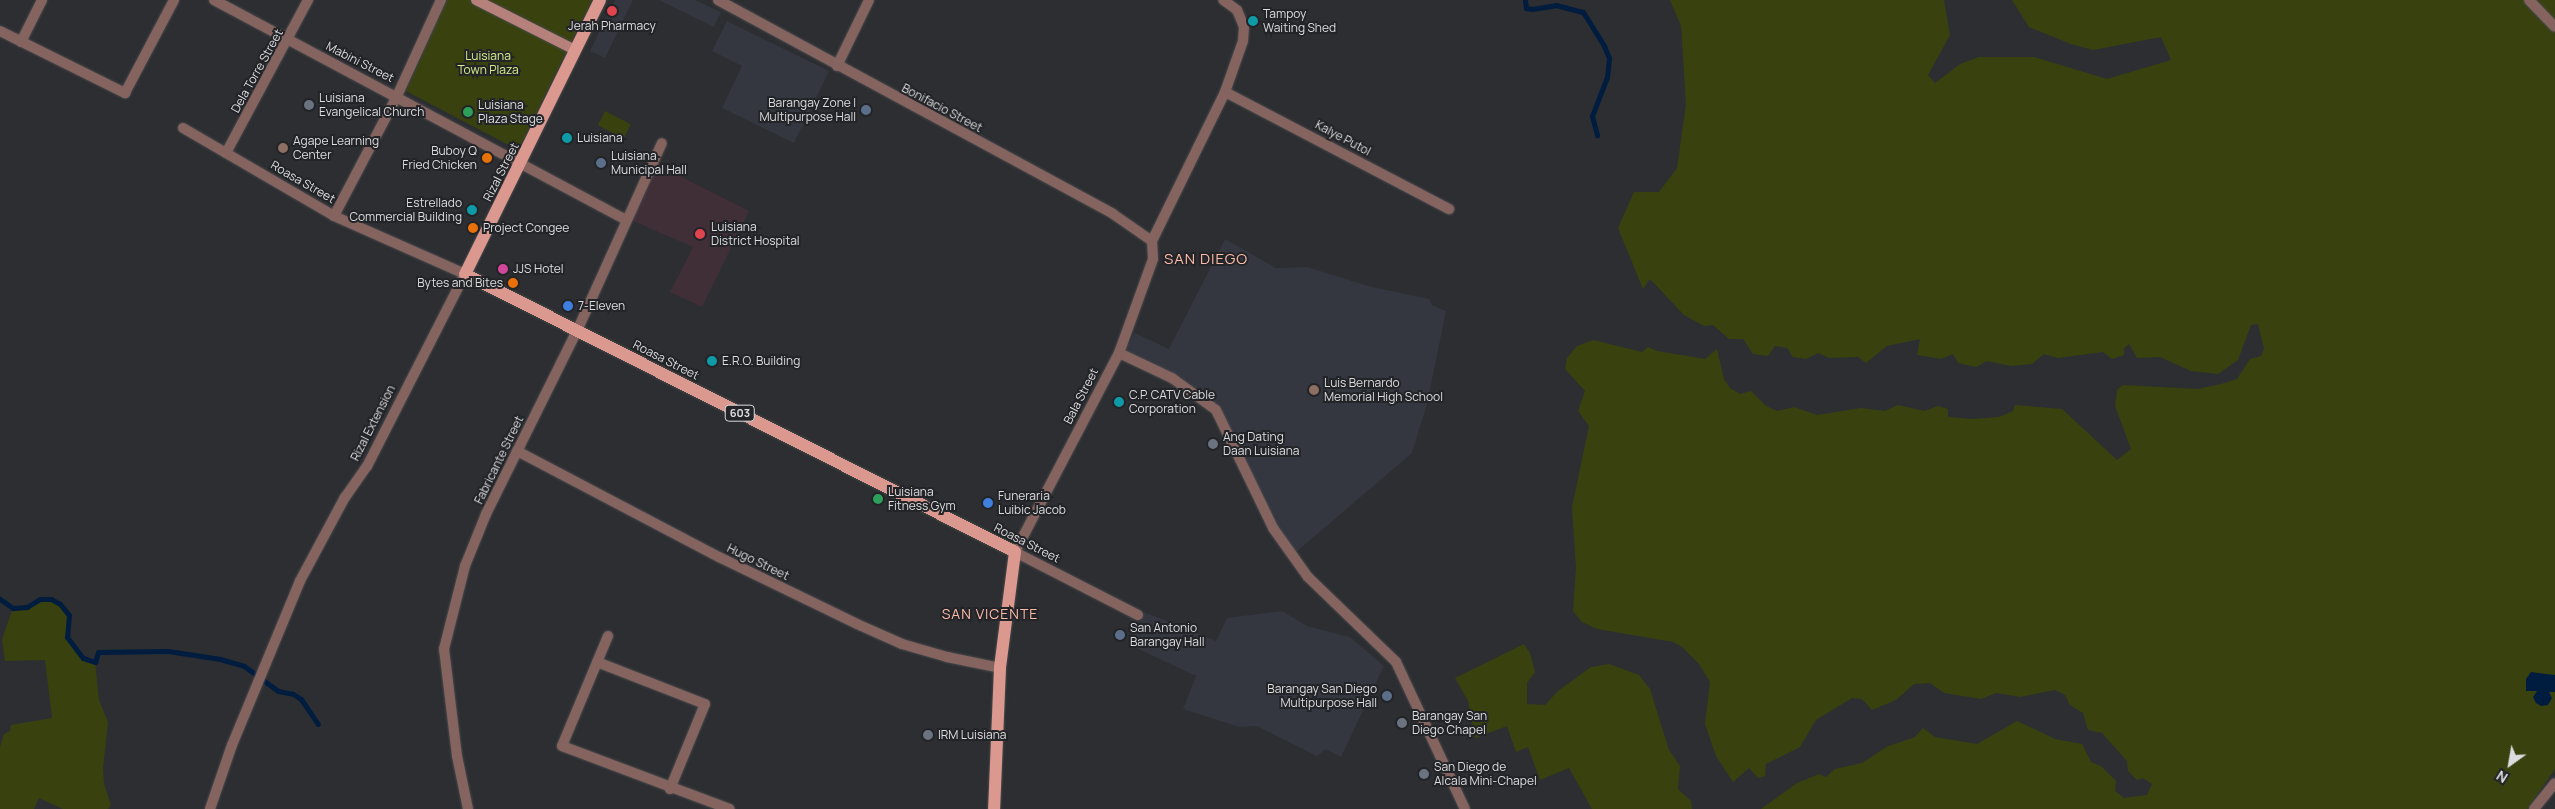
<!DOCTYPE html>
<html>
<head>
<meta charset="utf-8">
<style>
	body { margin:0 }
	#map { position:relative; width:2555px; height:809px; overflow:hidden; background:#2c2e31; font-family:Manrope,sans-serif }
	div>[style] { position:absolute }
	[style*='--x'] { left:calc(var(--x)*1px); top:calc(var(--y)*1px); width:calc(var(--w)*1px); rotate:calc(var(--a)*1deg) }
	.built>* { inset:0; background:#343740 }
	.medical>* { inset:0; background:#412f38 }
	.green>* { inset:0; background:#39420f; transform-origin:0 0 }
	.water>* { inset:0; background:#001c3f }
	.stream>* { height:5px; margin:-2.5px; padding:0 2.5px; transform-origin:2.5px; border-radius:2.5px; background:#001c3f }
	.roads { filter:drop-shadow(0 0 1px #484a4d) drop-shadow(0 0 1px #484a4d) }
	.street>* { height:10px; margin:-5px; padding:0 5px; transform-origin:5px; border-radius:5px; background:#85635f }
	.secondary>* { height:10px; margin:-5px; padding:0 5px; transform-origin:5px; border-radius:5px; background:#b5817a }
	.primary>* { height:12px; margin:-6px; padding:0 6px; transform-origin:6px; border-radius:6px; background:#db988e }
	.dots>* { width:14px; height:14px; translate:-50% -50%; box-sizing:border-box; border:2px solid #232427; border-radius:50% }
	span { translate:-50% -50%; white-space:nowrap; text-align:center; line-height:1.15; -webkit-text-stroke:4px #232427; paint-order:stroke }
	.shield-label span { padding:1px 4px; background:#232427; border:1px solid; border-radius:4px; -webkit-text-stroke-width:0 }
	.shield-label { font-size:11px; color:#dddde0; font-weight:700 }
	.poi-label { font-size:12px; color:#dddde0 }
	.left { translate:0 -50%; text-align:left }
	.right { translate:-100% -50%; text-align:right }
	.park-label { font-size:12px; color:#d7ed89 }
	.street-label { font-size:12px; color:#dddde0 }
	.neighbourhood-label { font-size:14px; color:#fcbba9; letter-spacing:1px }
	.quarter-label { font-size:15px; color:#fcbba9; letter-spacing:1px }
	.north { position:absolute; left:2485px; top:739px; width:50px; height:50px; -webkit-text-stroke:4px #232427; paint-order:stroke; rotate:212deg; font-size:14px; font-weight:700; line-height:20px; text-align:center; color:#dddde0 }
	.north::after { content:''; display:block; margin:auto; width:18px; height:22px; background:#dddde0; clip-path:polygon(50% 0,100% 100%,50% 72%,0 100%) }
</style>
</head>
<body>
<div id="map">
	<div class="built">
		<i style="clip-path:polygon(615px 0,633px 0,605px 58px,590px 51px)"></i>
		<i style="clip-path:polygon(659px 0,695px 0,721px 12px,714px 27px)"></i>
		<i style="clip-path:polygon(727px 21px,829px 71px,794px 143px,722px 108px,742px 66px,712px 51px)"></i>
		<i style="clip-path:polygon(1225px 239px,1276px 268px,1307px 267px,1372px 287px,1429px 299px,1432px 305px,1446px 311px,1427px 404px,1412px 453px,1295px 553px,1269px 516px,1220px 409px,1181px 377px,1123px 353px,1135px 333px,1169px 349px)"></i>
		<i style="clip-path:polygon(1282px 611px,1307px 626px,1350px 637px,1384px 666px,1341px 757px,1326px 749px,1317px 756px,1257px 726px,1239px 727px,1183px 709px,1196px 676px,1130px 645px,1144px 612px,1216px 641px,1227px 618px)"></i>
	</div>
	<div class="medical">
		<i style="clip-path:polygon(656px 164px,749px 211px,702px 307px,670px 292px,693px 247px,631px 220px)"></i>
	</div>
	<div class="green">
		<i style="clip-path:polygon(447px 0,592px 0,518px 150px,406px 91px)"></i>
		<i style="clip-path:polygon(1670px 0,1944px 0,1950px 35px,1928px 75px,1935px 83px,1960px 64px,1979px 57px,2034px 57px,2107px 79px,2171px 60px,2161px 37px,2093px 50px,2071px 44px,2029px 27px,2012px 0,2555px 0,2555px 769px,2527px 809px,1761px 809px,1797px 783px,1819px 774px,1826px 777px,1835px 769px,1862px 763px,1886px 747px,1915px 737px,1923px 728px,1935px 737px,1977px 744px,2017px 721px,2055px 739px,2082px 744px,2091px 762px,2101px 766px,2116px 781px,2115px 791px,2124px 798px,2147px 795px,2152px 784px,2143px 778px,2137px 780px,2128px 771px,2127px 761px,2102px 733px,2088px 730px,2083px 713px,2070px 705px,2065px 695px,2055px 690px,2020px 697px,1996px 693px,1981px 699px,1944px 693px,1930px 683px,1914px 684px,1896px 700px,1872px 710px,1862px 699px,1852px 698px,1816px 720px,1800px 747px,1766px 764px,1765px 776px,1758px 778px,1749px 768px,1733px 782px,1716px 756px,1705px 724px,1710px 682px,1699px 664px,1682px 647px,1673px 642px,1597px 629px,1582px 622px,1573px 611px,1576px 568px,1572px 507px,1589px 426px,1578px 411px,1585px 391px,1565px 369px,1567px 358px,1577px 346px,1593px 340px,1642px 352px,1648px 347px,1657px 351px,1705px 359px,1717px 349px,1724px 379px,1730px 388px,1740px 394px,1751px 391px,1766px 406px,1777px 411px,1794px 407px,1817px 415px,1861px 408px,1885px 411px,1898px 405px,1924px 411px,1938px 406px,1948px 409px,1948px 417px,1973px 419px,1999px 417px,2013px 411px,2015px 405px,2062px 409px,2117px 460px,2131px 449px,2115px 406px,2117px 390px,2123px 385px,2198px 389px,2221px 384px,2237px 379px,2250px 359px,2261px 356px,2264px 349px,2258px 324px,2251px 325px,2238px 360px,2218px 374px,2191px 371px,2160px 357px,2137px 358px,2129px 344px,2124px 348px,2124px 355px,2112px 359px,2103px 352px,2058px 358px,2044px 354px,2032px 364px,2011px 366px,1987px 361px,1976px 367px,1958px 363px,1953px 354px,1941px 359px,1917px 355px,1920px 339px,1887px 346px,1866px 363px,1858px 357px,1829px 358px,1818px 353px,1806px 359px,1793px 357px,1787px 348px,1775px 346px,1768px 356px,1753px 354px,1743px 339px,1729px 339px,1713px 325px,1704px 326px,1684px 315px,1650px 279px,1643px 289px,1618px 228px,1634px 192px,1659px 192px,1677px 168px,1686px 104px,1681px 26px)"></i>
		<i style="left:605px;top:111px;width:29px;height:16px;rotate:27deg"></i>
		<i style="clip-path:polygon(40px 599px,51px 599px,67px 609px,67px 637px,83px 658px,95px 662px,99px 700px,108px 722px,103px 768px,104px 784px,111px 805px,108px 809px,63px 809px,39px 798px,34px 809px,0 809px,0 747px,4px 734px,10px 731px,11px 725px,52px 718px,45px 660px,5px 661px,2px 639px,13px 608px,27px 607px)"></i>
		<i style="clip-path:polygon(1524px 644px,1530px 653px,1535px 672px,1527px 683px,1527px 704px,1545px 705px,1558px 691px,1591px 667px,1609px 664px,1639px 675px,1650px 689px,1669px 750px,1680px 766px,1678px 789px,1691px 801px,1692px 809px,1592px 809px,1569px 768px,1540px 780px,1528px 747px,1516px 752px,1507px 726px,1475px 738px,1468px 701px,1455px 678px)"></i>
	</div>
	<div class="water">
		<i style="clip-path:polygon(2531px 672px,2555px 675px,2555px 692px,2549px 692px,2552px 698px,2548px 705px,2541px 706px,2536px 703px,2533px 697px,2537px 691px,2526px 691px,2526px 679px)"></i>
	</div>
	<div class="stream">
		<i style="--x:1525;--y:0;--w:8;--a:83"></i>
		<i style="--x:1526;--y:8;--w:6;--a:9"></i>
		<i style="--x:1532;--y:9;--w:24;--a:-9"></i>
		<i style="--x:1556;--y:5;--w:28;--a:15"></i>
		<i style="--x:1583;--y:12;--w:40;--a:58"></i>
		<i style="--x:1604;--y:46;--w:13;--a:67"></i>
		<i style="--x:1609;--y:58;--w:19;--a:96"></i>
		<i style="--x:1607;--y:77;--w:42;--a:111"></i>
		<i style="--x:1592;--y:116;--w:20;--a:75"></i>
		<i style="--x:0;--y:599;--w:16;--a:35"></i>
		<i style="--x:13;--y:608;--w:14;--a:-4"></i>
		<i style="--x:27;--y:607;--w:15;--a:-32"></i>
		<i style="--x:40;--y:599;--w:11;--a:0"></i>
		<i style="--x:51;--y:599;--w:10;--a:29"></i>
		<i style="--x:60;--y:604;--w:14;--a:51"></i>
		<i style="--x:69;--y:615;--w:22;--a:95"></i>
		<i style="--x:67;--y:637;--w:26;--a:53"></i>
		<i style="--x:83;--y:658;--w:13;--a:18"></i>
		<i style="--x:95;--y:662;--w:10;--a:-73"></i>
		<i style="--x:98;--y:652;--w:70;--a:-0.8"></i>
		<i style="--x:168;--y:651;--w:53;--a:8.7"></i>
		<i style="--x:220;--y:659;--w:25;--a:16"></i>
		<i style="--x:244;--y:666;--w:42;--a:36.3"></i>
		<i style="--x:278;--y:691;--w:15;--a:11"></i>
		<i style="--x:293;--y:694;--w:9;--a:32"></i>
		<i style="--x:301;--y:699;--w:30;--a:56"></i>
	</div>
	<div class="roads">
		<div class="street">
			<i style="--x:214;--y:0;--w:467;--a:28.1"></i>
			<i style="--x:718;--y:0;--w:449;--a:28.4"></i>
			<i style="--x:1113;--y:214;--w:47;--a:34.7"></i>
			<i style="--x:2529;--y:0;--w:37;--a:46"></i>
			<i style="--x:0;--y:31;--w:140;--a:26.4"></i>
			<i style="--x:125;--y:93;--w:105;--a:-62.2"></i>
			<i style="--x:21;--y:42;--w:47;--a:-63.4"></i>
			<i style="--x:837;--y:66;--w:73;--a:-64.1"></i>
			<i style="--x:1225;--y:92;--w:253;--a:27.6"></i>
			<i style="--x:183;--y:128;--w:175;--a:30.2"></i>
			<i style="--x:334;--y:216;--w:143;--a:23.9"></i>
			<i style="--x:465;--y:274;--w:216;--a:117"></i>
			<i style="--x:367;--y:466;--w:38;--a:125"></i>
			<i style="--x:345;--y:497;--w:95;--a:118.2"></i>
			<i style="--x:300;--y:581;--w:178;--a:112.5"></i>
			<i style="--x:232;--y:745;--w:68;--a:109"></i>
			<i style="--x:226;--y:153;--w:174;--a:-61.8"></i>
			<i style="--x:334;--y:216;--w:136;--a:-62.3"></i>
			<i style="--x:397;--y:96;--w:106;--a:-65.4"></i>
			<i style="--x:1119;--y:353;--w:59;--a:25.3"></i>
			<i style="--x:1172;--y:378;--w:54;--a:36"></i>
			<i style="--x:1216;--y:410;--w:131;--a:64.2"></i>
			<i style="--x:1273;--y:528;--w:60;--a:54.5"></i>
			<i style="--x:1308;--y:577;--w:122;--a:44"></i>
			<i style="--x:1396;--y:662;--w:162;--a:64.9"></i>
			<i style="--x:517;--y:451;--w:228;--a:27.7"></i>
			<i style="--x:719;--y:557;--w:153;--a:25.9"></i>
			<i style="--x:857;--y:624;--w:49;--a:24"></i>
			<i style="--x:902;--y:644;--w:47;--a:16.1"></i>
			<i style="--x:947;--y:657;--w:54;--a:11.7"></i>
			<i style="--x:1138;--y:615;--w:138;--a:-152.9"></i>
			<i style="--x:1015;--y:552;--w:225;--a:-62.4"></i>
			<i style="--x:1119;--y:353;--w:100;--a:-70.1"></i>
			<i style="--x:1153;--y:259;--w:18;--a:-93"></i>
			<i style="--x:1152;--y:241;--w:166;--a:-63.9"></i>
			<i style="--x:1225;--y:92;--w:54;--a:-70.6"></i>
			<i style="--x:1243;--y:41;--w:14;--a:-86"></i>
			<i style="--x:1244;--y:27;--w:18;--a:-112"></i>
			<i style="--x:1237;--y:10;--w:17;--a:-144"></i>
			<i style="--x:608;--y:636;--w:119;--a:112.7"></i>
			<i style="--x:562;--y:746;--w:179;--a:20.6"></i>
			<i style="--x:597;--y:662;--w:116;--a:21.3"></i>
			<i style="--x:705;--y:704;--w:92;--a:112.4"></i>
			<i style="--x:468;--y:809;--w:54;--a:-101.7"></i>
			<i style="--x:457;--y:756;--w:108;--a:-96.9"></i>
			<i style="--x:444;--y:649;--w:86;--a:-75.8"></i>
			<i style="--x:465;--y:566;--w:56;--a:-68"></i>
			<i style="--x:486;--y:514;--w:204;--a:-63.6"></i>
			<i style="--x:577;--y:331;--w:206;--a:-65.7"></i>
			<i style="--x:2534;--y:809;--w:33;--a:-51"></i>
		</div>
		<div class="secondary">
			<i style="--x:476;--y:0;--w:111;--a:26.8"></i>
		</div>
		<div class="primary">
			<i style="--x:600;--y:0;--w:305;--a:116.2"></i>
			<i style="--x:465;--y:274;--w:616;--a:26.81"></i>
			<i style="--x:1015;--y:552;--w:117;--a:97.4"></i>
			<i style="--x:1000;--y:668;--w:141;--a:92.4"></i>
		</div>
	</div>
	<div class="dots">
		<i style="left:612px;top:11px;background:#e0444e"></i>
		<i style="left:1253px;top:21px;background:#0f9aa8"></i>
		<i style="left:309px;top:105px;background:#6b7280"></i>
		<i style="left:866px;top:110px;background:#5c6f8a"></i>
		<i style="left:468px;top:112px;background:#2e9e5b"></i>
		<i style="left:567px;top:138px;background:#0f9aa8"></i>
		<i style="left:283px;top:148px;background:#8d6e63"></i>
		<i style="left:487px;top:158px;background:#e8710a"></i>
		<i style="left:601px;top:163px;background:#5c6f8a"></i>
		<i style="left:472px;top:210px;background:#0f9aa8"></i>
		<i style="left:473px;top:228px;background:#e8710a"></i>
		<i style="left:700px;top:234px;background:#e0444e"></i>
		<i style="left:503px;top:269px;background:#d1479c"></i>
		<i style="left:513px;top:283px;background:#e8710a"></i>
		<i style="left:568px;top:306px;background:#3f7fe0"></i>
		<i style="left:712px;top:361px;background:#0f9aa8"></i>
		<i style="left:1314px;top:390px;background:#8d6e63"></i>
		<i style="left:1119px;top:402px;background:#0f9aa8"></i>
		<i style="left:1213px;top:444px;background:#6b7280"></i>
		<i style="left:878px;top:499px;background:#2e9e5b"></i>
		<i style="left:988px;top:503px;background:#3f7fe0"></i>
		<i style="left:1120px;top:635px;background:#5c6f8a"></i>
		<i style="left:1387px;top:696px;background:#5c6f8a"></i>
		<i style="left:1402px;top:723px;background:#6b7280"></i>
		<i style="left:928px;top:735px;background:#6b7280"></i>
		<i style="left:1424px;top:774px;background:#6b7280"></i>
	</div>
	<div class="shield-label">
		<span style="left:740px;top:413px">603</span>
	</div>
	<div class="poi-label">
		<span class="left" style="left:1263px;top:21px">Tampoy<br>Waiting Shed</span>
		<span style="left:612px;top:26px">Jerah Pharmacy</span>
		<span class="left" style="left:319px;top:105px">Luisiana<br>Evangelical Church</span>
		<span class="right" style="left:856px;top:110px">Barangay Zone I<br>Multipurpose Hall</span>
		<span class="left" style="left:478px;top:112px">Luisiana<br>Plaza Stage</span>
		<span class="left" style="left:577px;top:138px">Luisiana</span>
		<span class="left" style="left:293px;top:148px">Agape Learning<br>Center</span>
		<span class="right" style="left:477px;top:158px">Buboy Q<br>Fried Chicken</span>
		<span class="left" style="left:611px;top:163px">Luisiana<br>Municipal Hall</span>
		<span class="right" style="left:462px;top:210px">Estrellado<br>Commercial Building</span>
		<span class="left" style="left:711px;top:234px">Luisiana<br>District Hospital</span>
		<span class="left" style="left:483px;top:228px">Project Congee</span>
		<span class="left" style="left:513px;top:269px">JJS Hotel</span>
		<span class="right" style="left:503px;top:283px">Bytes and Bites</span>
		<span class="left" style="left:578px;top:306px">7-Eleven</span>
		<span class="left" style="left:722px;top:361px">E.R.O. Building</span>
		<span class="left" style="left:1324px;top:390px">Luis Bernardo<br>Memorial High School</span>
		<span class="left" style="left:1129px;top:402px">C.P. CATV Cable<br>Corporation</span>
		<span class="left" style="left:1223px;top:444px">Ang Dating<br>Daan Luisiana</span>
		<span class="left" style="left:888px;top:499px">Luisiana<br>Fitness Gym</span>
		<span class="left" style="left:998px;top:503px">Funeraria<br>Luibic Jacob</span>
		<span class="left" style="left:1130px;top:635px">San Antonio<br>Barangay Hall</span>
		<span class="right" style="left:1377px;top:696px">Barangay San Diego<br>Multipurpose Hall</span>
		<span class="left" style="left:1412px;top:723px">Barangay San<br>Diego Chapel</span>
		<span class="left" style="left:938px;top:735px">IRM Luisiana</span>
		<span class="left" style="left:1434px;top:774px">San Diego de<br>Alcala Mini-Chapel</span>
	</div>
	<div class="park-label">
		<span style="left:488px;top:63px">Luisiana<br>Town Plaza</span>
	</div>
	<div class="street-label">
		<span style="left:360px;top:62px;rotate:27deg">Mabini Street</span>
		<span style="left:257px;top:71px;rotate:-61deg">Dela Torre Street</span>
		<span style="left:942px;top:108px;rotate:28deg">Bonifacio Street</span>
		<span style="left:1343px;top:138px;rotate:28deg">Kalye Putol</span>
		<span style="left:501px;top:172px;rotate:-63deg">Rizal Street</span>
		<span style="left:303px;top:182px;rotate:30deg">Roasa Street</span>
		<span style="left:666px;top:360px;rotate:27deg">Roasa Street</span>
		<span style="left:1081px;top:396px;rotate:-63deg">Bala Street</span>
		<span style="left:373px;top:423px;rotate:-63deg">Rizal Extension</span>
		<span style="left:499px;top:460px;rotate:-64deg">Fabricante Street</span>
		<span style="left:1027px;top:543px;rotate:27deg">Roasa Street</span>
		<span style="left:758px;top:562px;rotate:26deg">Hugo Street</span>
	</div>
	<div class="neighbourhood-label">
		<span style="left:990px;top:614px">SAN VICENTE</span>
	</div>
	<div class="quarter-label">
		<span style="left:1206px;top:259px">SAN DIEGO</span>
	</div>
	<div class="north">N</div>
</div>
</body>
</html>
